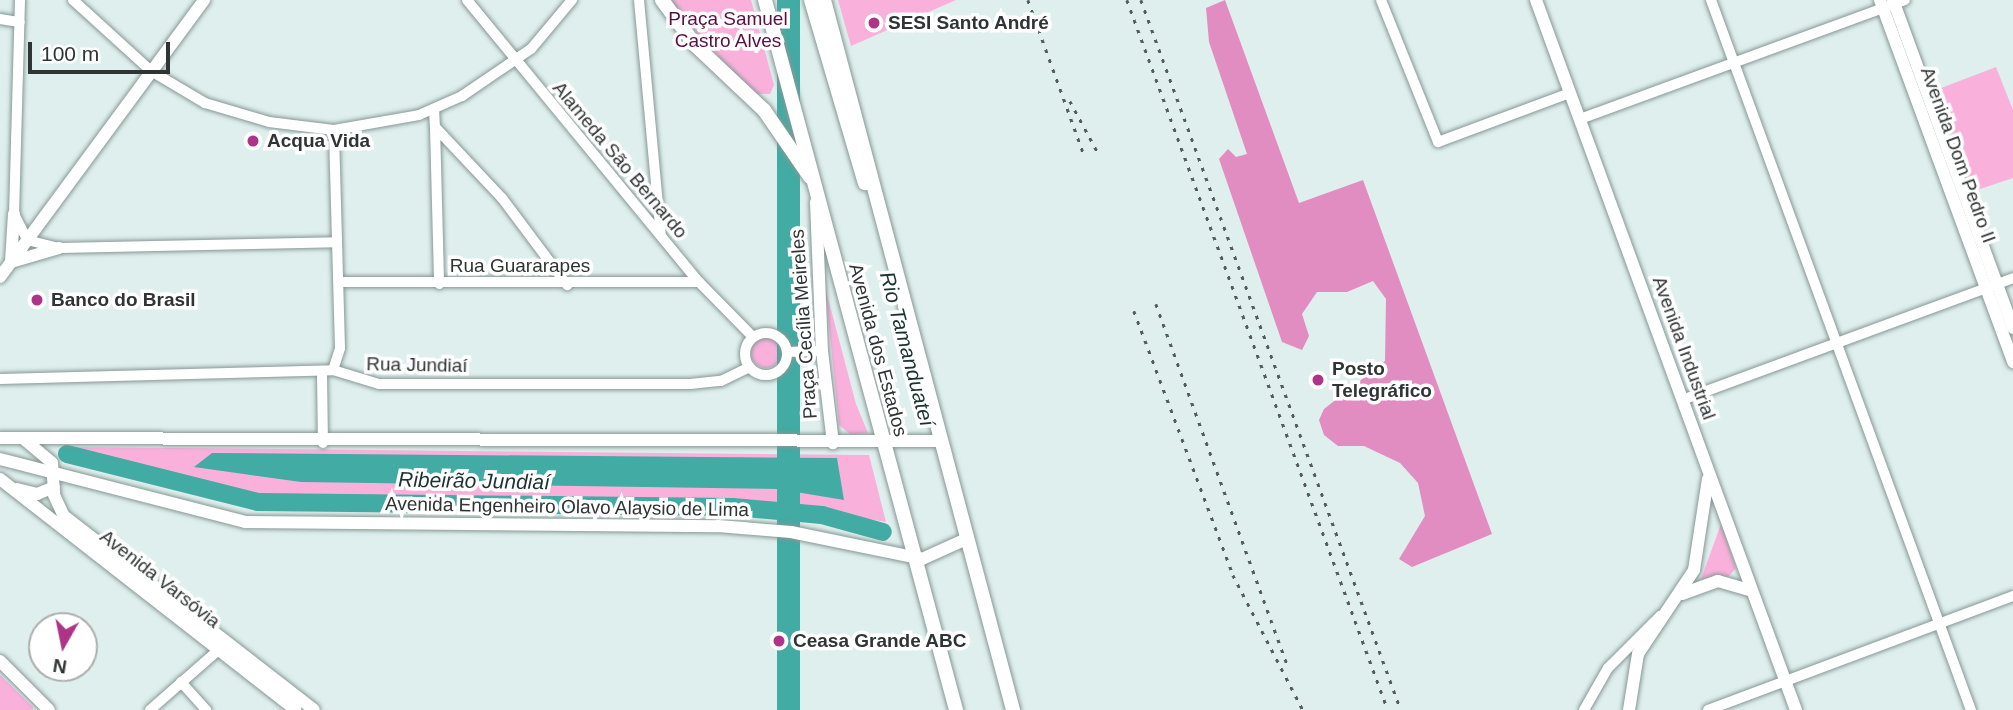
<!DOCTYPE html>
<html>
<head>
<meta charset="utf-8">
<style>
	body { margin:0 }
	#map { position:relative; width:2013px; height:710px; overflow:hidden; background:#deefed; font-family:Helvetica,sans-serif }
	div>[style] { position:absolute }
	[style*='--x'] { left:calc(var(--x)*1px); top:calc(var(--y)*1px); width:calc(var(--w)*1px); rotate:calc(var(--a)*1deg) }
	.green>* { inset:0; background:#f9b1dc }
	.round { border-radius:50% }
	.forest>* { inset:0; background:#e28dc1 }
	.water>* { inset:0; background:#42aba3; transform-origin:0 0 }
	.river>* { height:18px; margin:-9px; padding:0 9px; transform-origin:9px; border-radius:9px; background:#42aba3 }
	.roads { filter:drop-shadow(0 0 2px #879795) drop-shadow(0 0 2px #879795) }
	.minor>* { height:10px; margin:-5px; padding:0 5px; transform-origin:5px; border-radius:5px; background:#fff }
	.minor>.ring { margin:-5px; padding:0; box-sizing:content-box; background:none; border:10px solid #fff; border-radius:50% }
	.major>* { height:12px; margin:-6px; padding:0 6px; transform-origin:6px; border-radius:6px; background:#fff }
	.highway>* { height:14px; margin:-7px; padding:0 7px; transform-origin:7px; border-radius:7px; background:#fff }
	.rail>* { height:2.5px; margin-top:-1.25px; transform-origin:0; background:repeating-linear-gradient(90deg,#535c5a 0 3.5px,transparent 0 10.5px) }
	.dots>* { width:19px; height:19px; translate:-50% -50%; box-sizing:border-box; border:4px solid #fff; border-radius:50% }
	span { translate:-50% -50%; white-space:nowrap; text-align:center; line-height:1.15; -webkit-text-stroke:7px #fff; paint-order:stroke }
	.park-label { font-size:19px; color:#5a0f44 }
	.poi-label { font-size:19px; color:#2f3534; font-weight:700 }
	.left { translate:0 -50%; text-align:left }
	.street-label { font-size:19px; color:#2f3534 }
	.water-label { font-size:21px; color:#1c3331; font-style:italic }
	.north { position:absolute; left:28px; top:612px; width:70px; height:70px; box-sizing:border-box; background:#fff; border:2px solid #acaeae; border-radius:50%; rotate:189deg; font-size:19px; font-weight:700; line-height:28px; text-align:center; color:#2f3534 }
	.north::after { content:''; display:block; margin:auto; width:24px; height:32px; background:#ae3488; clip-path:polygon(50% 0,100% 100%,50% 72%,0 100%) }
	.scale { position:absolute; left:28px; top:42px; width:142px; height:32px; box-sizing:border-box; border:4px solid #2f3534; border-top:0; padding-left:9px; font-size:21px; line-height:24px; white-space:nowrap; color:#2f3534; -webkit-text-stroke:5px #fff; paint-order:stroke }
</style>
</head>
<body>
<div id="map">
	<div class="green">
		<i style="clip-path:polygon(667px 0,751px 0,774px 85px,770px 94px,753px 94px)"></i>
		<i style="clip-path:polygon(838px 0,956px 0,851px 46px)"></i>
		<i style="clip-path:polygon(1996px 67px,2013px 110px,2013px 178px,1974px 191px,1936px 90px)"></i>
		<i style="clip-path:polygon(825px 287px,856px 404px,868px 433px,851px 435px,839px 425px)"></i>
		<i class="round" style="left:751px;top:338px;width:30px;height:30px"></i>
		<i style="clip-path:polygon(71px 447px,869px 455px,886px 522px,779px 504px,249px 495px,215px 491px)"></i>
		<i style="clip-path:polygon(1721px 524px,1736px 568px,1728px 577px,1701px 579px)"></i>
		<i style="clip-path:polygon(0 675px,33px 707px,33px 710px,0 710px)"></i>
	</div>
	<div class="forest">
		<i style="clip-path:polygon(1225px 0,1299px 203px,1363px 180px,1492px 534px,1412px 567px,1399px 559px,1425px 516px,1418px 483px,1400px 463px,1364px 446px,1338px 446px,1324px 435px,1319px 420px,1324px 409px,1385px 361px,1386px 299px,1373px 281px,1347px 292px,1317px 292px,1302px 314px,1309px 336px,1302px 350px,1282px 342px,1219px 159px,1228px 149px,1236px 157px,1247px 154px,1209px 42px,1206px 8px)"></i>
	</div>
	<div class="water">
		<i style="left:777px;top:0;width:23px;height:736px"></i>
		<i style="clip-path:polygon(212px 453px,837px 458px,844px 500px,778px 489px,301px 482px,194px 467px)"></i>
	</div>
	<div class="river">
		<i style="--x:67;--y:454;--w:197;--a:14.1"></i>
		<i style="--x:258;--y:502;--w:475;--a:0.6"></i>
		<i style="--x:733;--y:507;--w:89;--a:5.1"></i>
		<i style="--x:822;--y:515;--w:63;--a:15.6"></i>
	</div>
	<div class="roads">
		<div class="minor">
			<i style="--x:20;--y:0;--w:214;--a:91.6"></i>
			<i style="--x:14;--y:214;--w:29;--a:63"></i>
			<i style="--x:27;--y:240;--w:33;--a:14"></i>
			<i style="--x:59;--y:248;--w:278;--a:-1.2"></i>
			<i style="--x:73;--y:0;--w:105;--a:42.3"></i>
			<i style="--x:151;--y:71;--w:63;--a:30.7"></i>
			<i style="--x:205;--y:103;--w:67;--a:16.5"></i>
			<i style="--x:269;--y:122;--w:65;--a:7"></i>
			<i style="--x:334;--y:130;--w:86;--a:-10"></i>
			<i style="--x:419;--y:115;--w:47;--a:-23.8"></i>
			<i style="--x:462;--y:96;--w:83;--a:-34.3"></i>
			<i style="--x:531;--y:49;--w:64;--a:-50.1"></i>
			<i style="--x:467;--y:0;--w:365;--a:50.6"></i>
			<i style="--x:699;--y:282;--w:77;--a:45.5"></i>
			<i style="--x:639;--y:0;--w:236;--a:84.7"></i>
			<i style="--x:1381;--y:0;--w:153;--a:68.1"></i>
			<i style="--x:1438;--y:142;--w:141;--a:-20.4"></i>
			<i style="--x:1711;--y:0;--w:756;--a:69.89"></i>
			<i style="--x:0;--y:19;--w:20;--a:9"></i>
			<i style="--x:434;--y:109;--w:18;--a:87"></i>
			<i style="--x:435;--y:127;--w:98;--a:46.7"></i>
			<i style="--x:502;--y:198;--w:109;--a:53.2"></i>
			<i style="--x:1580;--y:119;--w:346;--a:-20.1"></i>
			<i style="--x:435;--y:127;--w:157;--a:88.5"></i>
			<i style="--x:340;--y:282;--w:359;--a:0"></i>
			<i class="ring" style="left:745px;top:333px;width:32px;height:32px"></i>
			<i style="--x:787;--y:352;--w:35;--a:-2"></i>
			<i style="--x:333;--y:370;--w:23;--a:-72"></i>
			<i style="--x:340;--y:348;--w:218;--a:-91.6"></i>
			<i style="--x:322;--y:373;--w:70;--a:89.2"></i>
			<i style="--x:0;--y:379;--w:333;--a:-1.5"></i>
			<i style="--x:333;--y:370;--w:48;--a:16.9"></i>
			<i style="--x:379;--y:384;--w:311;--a:0"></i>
			<i style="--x:690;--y:384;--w:31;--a:-6"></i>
			<i style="--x:721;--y:381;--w:32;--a:-26"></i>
			<i style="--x:1682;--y:400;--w:353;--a:-20.2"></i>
			<i style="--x:181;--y:682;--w:38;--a:48"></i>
			<i style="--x:150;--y:710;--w:97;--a:-41.2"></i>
			<i style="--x:1584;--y:710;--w:48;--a:-60.3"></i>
			<i style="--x:1608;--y:668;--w:74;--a:-45"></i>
			<i style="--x:1708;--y:710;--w:326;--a:-20.5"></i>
		</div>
		<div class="major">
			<i style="--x:1536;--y:0;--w:756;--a:69.89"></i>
			<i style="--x:1880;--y:0;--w:386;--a:69.8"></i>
			<i style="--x:1893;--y:0;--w:349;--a:69.9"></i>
			<i style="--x:816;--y:202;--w:149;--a:87.7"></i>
			<i style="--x:822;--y:351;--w:93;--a:83.2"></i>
			<i style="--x:14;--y:214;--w:48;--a:93.6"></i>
			<i style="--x:11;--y:262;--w:50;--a:-16.3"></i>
			<i style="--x:0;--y:277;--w:344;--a:-53.6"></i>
			<i style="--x:0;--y:438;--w:939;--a:0.18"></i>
			<i style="--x:25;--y:440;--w:35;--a:40"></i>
			<i style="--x:52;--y:463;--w:32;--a:86"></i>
			<i style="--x:54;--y:495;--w:23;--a:65"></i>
			<i style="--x:64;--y:516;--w:316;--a:37.8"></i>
			<i style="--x:0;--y:459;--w:253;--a:14.4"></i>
			<i style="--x:245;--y:522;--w:473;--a:0.5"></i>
			<i style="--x:718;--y:526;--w:73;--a:4.7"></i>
			<i style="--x:791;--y:532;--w:134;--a:11.6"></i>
			<i style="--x:922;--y:559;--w:48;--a:-24.4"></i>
			<i style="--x:0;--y:479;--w:375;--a:38"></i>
			<i style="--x:17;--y:489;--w:21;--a:14"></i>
			<i style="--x:37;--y:494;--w:18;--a:-22"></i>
			<i style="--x:1682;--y:594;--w:38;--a:-20"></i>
			<i style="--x:1718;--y:581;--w:35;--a:16"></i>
			<i style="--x:0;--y:661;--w:69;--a:45"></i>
			<i style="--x:1629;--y:710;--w:57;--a:-80.9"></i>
			<i style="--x:1638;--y:654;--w:101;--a:-56.3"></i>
			<i style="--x:1694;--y:570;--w:92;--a:-81.3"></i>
		</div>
		<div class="highway">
			<i style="--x:662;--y:0;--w:57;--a:53.5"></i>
			<i style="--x:696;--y:46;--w:93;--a:43.3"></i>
			<i style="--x:764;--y:110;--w:81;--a:55.5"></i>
			<i style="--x:765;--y:0;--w:735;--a:74.94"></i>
			<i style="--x:811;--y:0;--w:191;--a:73.6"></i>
			<i style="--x:824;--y:0;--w:735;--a:75.09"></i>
		</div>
	</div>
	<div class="rail">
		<i style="--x:1028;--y:0;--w:165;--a:70.1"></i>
		<i style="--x:1127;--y:0;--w:756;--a:69.82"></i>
		<i style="--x:1141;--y:0;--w:756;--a:69.89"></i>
		<i style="--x:1070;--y:101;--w:57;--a:61.6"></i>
		<i style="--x:1156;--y:304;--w:386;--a:70"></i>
		<i style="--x:1134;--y:311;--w:282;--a:69.4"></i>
		<i style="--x:1233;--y:575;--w:152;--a:62.6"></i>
	</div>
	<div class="dots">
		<i style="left:874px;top:23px;background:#ae3488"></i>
		<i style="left:253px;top:141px;background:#ae3488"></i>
		<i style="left:37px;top:300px;background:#ae3488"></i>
		<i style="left:1318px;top:380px;background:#ae3488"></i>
		<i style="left:779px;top:641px;background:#ae3488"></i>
	</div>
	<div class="park-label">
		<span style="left:728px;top:30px">Praça Samuel<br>Castro Alves</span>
	</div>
	<div class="poi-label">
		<span class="left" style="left:888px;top:23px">SESI Santo André</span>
		<span class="left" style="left:267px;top:141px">Acqua Vida</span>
		<span class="left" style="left:51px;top:300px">Banco do Brasil</span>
		<span class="left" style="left:1332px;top:380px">Posto<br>Telegráfico</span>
		<span class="left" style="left:793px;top:641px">Ceasa Grande ABC</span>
	</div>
	<div class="street-label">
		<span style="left:1958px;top:155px;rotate:70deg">Avenida Dom Pedro II</span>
		<span style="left:620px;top:160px;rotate:50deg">Alameda São Bernardo</span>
		<span style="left:520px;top:266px">Rua Guararapes</span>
		<span style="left:804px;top:324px;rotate:-94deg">Praça Cecília Meireles</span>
		<span style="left:1684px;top:348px;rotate:70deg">Avenida Industrial</span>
		<span style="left:878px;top:350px;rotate:75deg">Avenida dos Estados</span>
		<span style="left:417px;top:365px;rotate:1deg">Rua Jundiaí</span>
		<span style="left:567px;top:507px;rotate:1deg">Avenida Engenheiro Olavo Alaysio de Lima</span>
		<span style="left:160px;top:579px;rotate:38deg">Avenida Varsóvia</span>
	</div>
	<div class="water-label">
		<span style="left:907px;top:349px;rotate:75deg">Rio Tamanduateí</span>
		<span style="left:474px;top:481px;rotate:1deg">Ribeirão Jundiaí</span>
	</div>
	<div class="north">N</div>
	<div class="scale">100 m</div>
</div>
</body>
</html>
